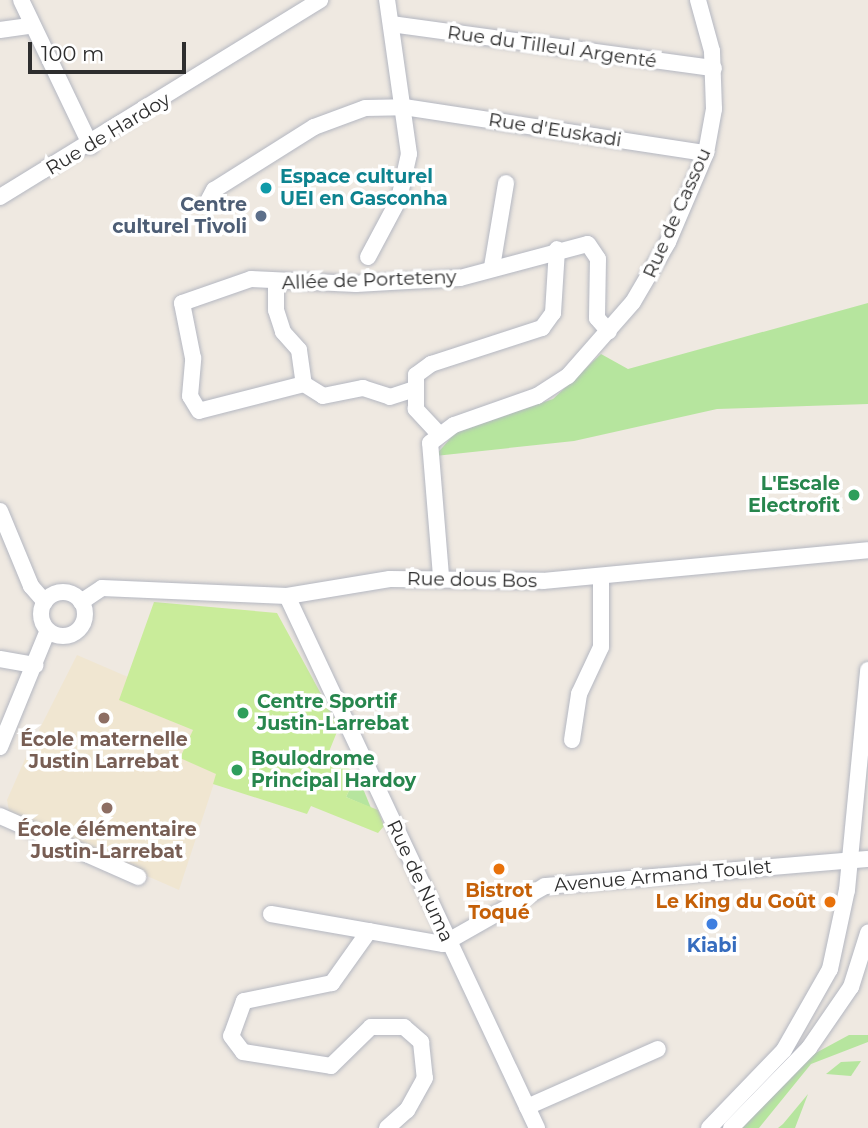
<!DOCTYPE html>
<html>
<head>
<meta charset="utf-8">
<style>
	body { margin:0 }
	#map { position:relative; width:868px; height:1128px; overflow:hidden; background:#efe9e1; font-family:Montserrat,sans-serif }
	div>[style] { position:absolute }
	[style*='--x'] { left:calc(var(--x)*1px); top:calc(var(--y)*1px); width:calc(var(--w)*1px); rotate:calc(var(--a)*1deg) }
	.education>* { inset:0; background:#f0e6d1 }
	.green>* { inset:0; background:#b6e59e }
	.pitch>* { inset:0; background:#c9ec9a }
	.roads { filter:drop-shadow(0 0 2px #b4b7c1) drop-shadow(0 0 2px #b4b7c1) }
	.minor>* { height:16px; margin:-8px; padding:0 8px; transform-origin:8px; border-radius:8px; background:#fff }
	.minor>.ring { margin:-8px; padding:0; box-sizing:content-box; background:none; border:16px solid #fff; border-radius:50% }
	.dots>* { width:19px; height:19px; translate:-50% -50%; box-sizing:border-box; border:4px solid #fff; border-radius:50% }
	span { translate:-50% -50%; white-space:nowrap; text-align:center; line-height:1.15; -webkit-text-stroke:7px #fff; paint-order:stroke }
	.street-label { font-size:19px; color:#2e2e2e }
	.culture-label { font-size:19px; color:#0d838f; font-weight:700 }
	.left { translate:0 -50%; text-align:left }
	.service-label { font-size:19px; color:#4e5e75; font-weight:700 }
	.right { translate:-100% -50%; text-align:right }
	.leisure-label { font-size:19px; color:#27864d; font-weight:700 }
	.education-label { font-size:19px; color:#785e54; font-weight:700 }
	.food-label { font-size:19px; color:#c56008; font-weight:700 }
	.shop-label { font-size:19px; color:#366cbe; font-weight:700 }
	.scale { position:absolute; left:28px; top:42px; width:158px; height:32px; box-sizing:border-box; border:4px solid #2e2e2e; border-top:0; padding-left:9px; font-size:21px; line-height:24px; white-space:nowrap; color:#2e2e2e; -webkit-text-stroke:5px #fff; paint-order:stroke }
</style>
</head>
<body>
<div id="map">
	<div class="education">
		<i style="clip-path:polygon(77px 655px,128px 677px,120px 700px,193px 730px,217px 774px,179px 890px,10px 816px,7px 800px,29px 750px,39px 747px,39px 730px)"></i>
	</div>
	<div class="green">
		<i style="clip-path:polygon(868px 303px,868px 404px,717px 409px,574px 441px,435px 456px,455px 433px,553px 399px,601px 354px,628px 369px)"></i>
		<i style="clip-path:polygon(357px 774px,371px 808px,346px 797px)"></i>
		<i style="clip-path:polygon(849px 1035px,868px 1035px,868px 1042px,811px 1064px,759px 1128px,740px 1128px,812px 1055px)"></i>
		<i style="clip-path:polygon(861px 1061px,851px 1076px,826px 1074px,841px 1062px)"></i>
		<i style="clip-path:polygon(808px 1094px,795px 1128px,778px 1128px,783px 1124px)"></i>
	</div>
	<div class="pitch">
		<i style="clip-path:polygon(154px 602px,277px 613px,339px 727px,328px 754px,357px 774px,346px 797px,378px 810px,384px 826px,378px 833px,311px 806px,307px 814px,213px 784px,216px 774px,180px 758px,193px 730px,119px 700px)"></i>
	</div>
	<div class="roads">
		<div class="minor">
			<i style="--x:21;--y:0;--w:162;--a:64.4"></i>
			<i style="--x:391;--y:24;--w:326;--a:7.8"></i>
			<i style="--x:0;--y:30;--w:30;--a:-8"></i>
			<i style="--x:0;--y:197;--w:376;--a:-31.6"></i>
			<i style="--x:207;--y:203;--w:15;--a:-62"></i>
			<i style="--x:214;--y:190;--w:118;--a:-32.2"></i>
			<i style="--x:314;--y:127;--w:54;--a:-20.4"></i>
			<i style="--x:365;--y:108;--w:39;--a:-1"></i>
			<i style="--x:404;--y:107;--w:305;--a:8.7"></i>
			<i style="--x:368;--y:257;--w:66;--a:-61.9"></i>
			<i style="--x:399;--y:199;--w:46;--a:-77.5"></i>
			<i style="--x:409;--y:154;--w:156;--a:-98.1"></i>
			<i style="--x:492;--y:267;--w:85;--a:-80.5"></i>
			<i style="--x:276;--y:284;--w:26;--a:90"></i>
			<i style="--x:276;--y:310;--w:23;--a:72"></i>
			<i style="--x:283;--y:332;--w:24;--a:48"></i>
			<i style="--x:299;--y:350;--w:34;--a:82"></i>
			<i style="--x:304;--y:384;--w:108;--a:165.6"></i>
			<i style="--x:199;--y:411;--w:17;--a:-121"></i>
			<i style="--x:190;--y:396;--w:38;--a:-85"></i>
			<i style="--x:193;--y:358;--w:56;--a:-101.3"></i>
			<i style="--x:182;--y:303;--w:73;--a:-19.2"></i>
			<i style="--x:251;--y:279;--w:105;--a:2.7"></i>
			<i style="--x:356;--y:284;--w:104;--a:-3.3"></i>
			<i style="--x:460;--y:278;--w:132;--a:-14.9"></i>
			<i style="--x:588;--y:244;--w:18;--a:56"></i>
			<i style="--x:598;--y:259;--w:59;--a:91"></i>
			<i style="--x:597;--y:318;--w:18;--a:49"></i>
			<i style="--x:304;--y:384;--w:22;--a:32"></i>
			<i style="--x:323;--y:396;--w:41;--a:-11.3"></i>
			<i style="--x:363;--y:388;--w:28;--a:18"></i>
			<i style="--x:390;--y:397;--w:23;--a:-18"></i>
			<i style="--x:438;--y:433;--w:33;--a:-133"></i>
			<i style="--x:416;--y:409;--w:34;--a:-90"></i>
			<i style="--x:416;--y:375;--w:19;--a:-36"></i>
			<i style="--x:431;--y:364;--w:117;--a:-18"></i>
			<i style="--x:542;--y:328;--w:19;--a:-54"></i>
			<i style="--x:553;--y:313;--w:64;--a:-86.4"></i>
			<i style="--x:0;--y:511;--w:81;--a:67.5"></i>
			<i style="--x:31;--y:586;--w:21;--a:49"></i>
			<i style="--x:441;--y:576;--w:133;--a:-94.7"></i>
			<i style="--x:430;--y:443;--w:30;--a:-37"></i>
			<i style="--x:454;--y:425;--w:88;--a:-19.3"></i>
			<i style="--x:537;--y:396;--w:37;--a:-33"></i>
			<i style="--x:568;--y:376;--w:98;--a:-48.7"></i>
			<i style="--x:633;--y:302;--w:69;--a:-59.7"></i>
			<i style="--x:668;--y:242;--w:97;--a:-66.9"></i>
			<i style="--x:706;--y:153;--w:45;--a:-79.7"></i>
			<i style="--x:714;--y:109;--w:58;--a:-92"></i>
			<i style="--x:712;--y:51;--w:53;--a:-105.4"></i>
			<i class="ring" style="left:41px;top:592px;width:28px;height:28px"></i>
			<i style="--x:287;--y:596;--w:588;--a:64.83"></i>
			<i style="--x:81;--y:602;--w:25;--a:-34"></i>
			<i style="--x:102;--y:588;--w:185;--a:2.5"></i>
			<i style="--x:287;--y:596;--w:104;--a:-9.4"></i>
			<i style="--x:390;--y:579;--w:153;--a:0.7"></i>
			<i style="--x:543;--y:581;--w:326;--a:-5.4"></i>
			<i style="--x:0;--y:659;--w:36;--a:10"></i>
			<i style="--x:572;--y:740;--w:47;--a:-81.3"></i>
			<i style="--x:579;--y:694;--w:52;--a:-64.9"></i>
			<i style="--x:601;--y:647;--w:70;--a:-90"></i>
			<i style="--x:0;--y:747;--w:126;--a:-67.7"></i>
			<i style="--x:0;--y:816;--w:151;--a:23.8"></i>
			<i style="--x:271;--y:914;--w:175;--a:9.9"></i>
			<i style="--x:443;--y:944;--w:117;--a:-29.6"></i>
			<i style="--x:545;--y:886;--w:324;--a:-4.8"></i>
			<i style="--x:369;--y:931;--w:64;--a:125.4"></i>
			<i style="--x:332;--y:983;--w:90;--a:168.4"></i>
			<i style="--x:244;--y:1001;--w:37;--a:110"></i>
			<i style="--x:231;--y:1036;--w:20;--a:53"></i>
			<i style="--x:243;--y:1052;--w:89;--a:9"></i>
			<i style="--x:331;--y:1066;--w:56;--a:-44.3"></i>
			<i style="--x:371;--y:1027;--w:33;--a:0"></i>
			<i style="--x:404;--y:1027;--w:23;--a:41"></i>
			<i style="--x:421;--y:1042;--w:36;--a:84"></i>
			<i style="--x:425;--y:1078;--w:37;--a:119"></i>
			<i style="--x:407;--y:1110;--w:27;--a:138"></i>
			<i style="--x:527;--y:1107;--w:143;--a:-23.9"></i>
			<i style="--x:709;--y:1128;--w:108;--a:-46.1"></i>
			<i style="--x:784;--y:1050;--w:93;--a:-60.4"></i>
			<i style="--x:830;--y:969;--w:81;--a:-77.9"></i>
			<i style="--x:847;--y:890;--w:221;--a:-84.5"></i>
			<i style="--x:731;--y:1128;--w:112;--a:-45.7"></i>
			<i style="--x:809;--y:1048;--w:74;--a:-55.5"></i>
			<i style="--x:851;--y:987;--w:57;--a:-72.5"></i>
		</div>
	</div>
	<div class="dots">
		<i style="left:266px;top:188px;background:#0f9aa8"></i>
		<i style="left:261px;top:216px;background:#5c6f8a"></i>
		<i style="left:854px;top:495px;background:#2e9e5b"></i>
		<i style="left:243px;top:713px;background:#2e9e5b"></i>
		<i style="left:104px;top:718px;background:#8d6e63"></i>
		<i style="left:237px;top:770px;background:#2e9e5b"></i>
		<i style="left:107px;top:808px;background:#8d6e63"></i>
		<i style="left:499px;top:869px;background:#e8710a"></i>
		<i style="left:830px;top:902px;background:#e8710a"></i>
		<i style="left:712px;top:924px;background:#3f7fe0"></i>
	</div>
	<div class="street-label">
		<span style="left:552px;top:47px;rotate:8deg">Rue du Tilleul Argenté</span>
		<span style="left:555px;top:130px;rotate:9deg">Rue d'Euskadi</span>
		<span style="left:108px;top:134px;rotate:-31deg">Rue de Hardoy</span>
		<span style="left:677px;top:213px;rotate:-66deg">Rue de Cassou</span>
		<span style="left:369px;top:280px;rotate:-2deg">Allée de Porteteny</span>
		<span style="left:472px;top:580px;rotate:1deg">Rue dous Bos</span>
		<span style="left:663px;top:876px;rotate:-5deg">Avenue Armand Toulet</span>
		<span style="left:420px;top:881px;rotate:65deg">Rue de Numa</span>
	</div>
	<div class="culture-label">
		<span class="left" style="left:280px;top:188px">Espace culturel<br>UEI en Gasconha</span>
	</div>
	<div class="service-label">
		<span class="right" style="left:247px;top:216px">Centre<br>culturel Tivoli</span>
	</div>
	<div class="leisure-label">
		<span class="right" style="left:840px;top:495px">L'Escale<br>Electrofit</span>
		<span class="left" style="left:257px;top:713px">Centre Sportif<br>Justin-Larrebat</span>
		<span class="left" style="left:251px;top:770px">Boulodrome<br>Principal Hardoy</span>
	</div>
	<div class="education-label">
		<span style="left:104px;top:751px">École maternelle<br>Justin Larrebat</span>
		<span style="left:107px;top:841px">École élémentaire<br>Justin-Larrebat</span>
	</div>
	<div class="food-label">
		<span style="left:499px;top:902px">Bistrot<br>Toqué</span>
		<span class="right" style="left:816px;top:902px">Le King du Goût</span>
	</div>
	<div class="shop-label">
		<span style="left:712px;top:946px">Kiabi</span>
	</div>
	<div class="scale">100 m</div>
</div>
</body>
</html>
